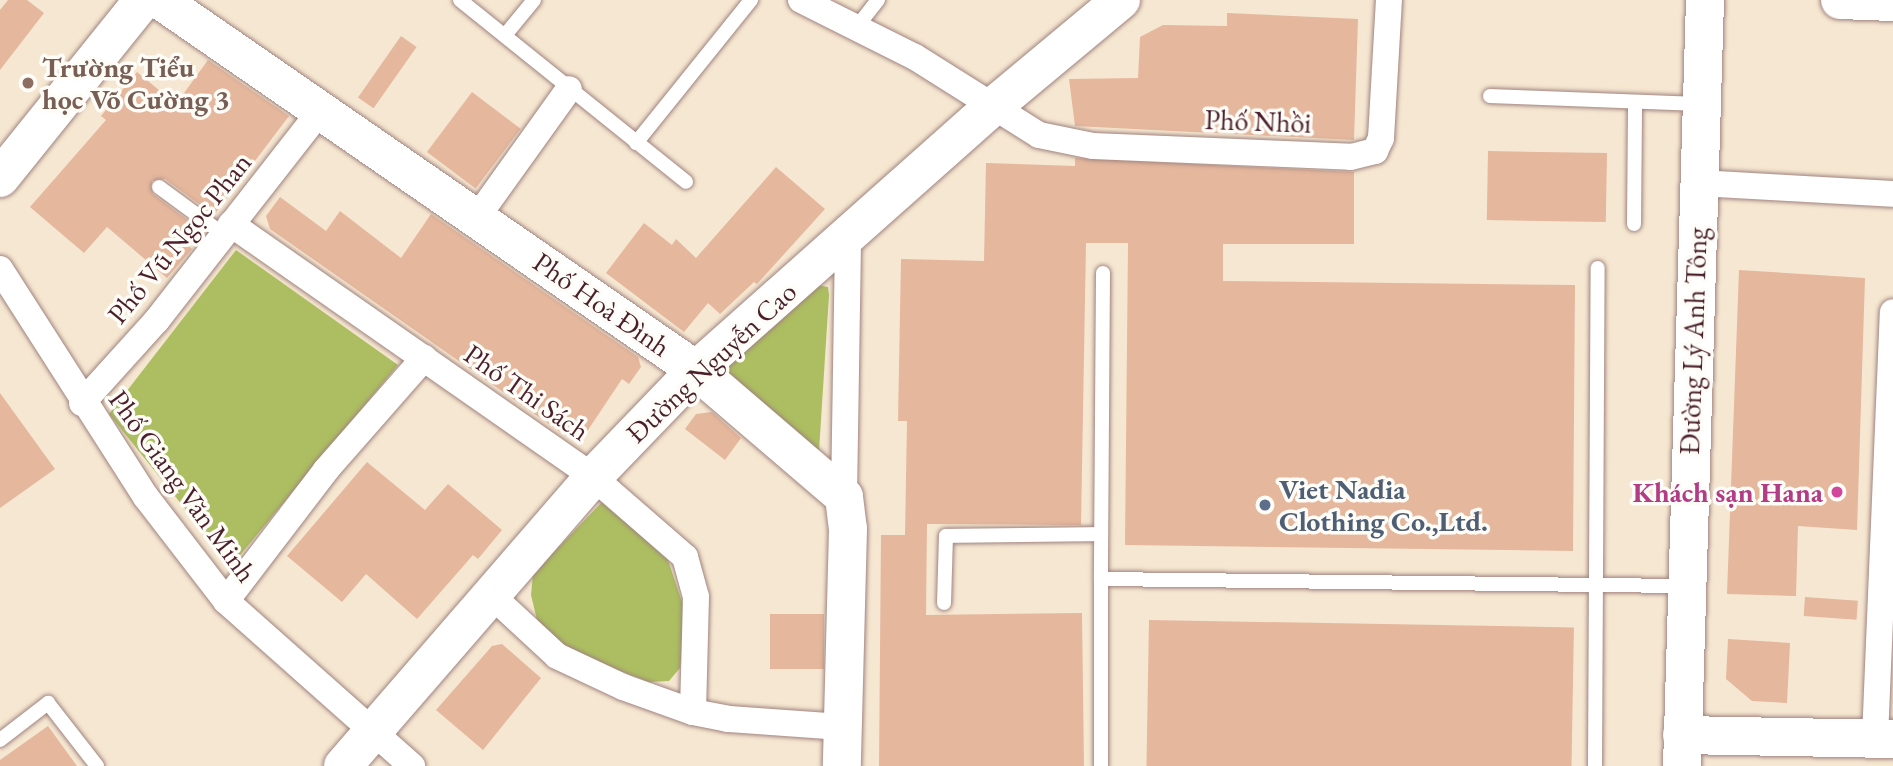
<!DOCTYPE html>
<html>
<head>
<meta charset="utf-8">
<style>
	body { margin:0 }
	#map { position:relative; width:1893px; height:766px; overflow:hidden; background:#f6e7d2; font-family:"EB Garamond",serif }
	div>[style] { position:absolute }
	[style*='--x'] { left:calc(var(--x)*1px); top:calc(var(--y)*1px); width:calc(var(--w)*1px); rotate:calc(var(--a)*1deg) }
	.green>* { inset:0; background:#acbe61 }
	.building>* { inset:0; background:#e5b79d; transform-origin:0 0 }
	.roads { filter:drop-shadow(0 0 2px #a0837e) drop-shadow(0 0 2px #a0837e) }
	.lane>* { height:14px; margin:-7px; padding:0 7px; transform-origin:7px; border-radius:7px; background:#fff }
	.street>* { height:26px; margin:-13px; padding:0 13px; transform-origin:13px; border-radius:13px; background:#fff }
	.secondary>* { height:38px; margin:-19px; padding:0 19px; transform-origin:19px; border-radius:19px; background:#fff }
	.dots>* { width:19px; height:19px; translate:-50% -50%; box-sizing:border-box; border:4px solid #fdfcf7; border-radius:50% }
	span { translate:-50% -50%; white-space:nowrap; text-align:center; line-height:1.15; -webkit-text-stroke:7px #fdfcf7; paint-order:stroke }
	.education-label { font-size:28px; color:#785e54; font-weight:700 }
	.left { translate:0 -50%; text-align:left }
	.street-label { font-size:28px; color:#4a1f2b }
	.service-label { font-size:28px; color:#4e5e75; font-weight:700 }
	.hotel-label { font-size:28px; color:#b23c85; font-weight:700 }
	.right { translate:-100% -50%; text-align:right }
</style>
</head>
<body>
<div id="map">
	<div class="green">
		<i style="clip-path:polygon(236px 250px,398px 365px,231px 566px,109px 414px)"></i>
		<i style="clip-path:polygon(817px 285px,828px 287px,829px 295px,819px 451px,718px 371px)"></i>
		<i style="clip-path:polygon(603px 501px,668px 560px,683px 605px,684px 636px,680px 668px,669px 681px,649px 682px,571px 652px,537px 620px,531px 595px,533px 574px)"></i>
	</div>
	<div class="building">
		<i style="clip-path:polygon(8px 0,27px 0,44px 13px,0 70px,0 10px)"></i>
		<i style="clip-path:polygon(1227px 13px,1358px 19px,1354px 140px,1075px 126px,1069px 79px,1138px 78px,1140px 37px,1163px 25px,1227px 26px)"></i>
		<i style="left:401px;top:36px;width:19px;height:75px;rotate:35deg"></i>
		<i style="clip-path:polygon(208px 60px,289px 116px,214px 215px,165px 179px,152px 181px,153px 194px,201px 230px,188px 245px,192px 249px,167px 278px,107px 227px,84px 253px,30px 207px,106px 120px,101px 116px,137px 72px,176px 104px)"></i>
		<i style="left:472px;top:92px;width:61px;height:75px;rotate:37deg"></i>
		<i style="left:1488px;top:151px;width:119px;height:69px;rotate:1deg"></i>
		<i style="clip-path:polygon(1075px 158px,1354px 172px,1354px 244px,1223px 244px,1223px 281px,1575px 285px,1573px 551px,1125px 545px,1128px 243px,1086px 243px,1081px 525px,927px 524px,926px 615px,1082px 613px,1084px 766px,879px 766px,881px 535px,905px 535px,907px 421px,898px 421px,901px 259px,984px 261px,986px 163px,1075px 166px)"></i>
		<i style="clip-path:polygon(776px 167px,825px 209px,757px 284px,754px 282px,720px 314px,708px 303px,684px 332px,606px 273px,644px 223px,672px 245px,676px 239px,696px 258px)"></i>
		<i style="clip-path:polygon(280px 197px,326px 231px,340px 211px,401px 258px,431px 214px,638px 357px,641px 367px,629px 384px,622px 379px,586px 433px,566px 436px,270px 229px,266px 216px)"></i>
		<i style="clip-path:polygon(1739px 270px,1865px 278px,1857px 530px,1798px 526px,1796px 596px,1727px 594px)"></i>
		<i style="clip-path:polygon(0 393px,55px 469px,0 508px)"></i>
		<i style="clip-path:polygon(712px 412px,741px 438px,725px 460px,685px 429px,696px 414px)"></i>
		<i style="clip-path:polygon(367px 462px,425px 510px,448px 484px,502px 530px,478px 559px,473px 555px,417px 619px,366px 574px,342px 602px,287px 556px)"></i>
		<i style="left:1805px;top:597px;width:53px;height:19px;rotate:4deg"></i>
		<i style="left:770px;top:614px;width:54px;height:55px"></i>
		<i style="left:1149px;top:620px;width:425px;height:146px;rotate:1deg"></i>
		<i style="clip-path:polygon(1728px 639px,1790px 643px,1787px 703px,1752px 701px,1726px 679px)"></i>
		<i style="clip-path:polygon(502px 644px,541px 678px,483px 750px,436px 710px,492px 646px)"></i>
		<i style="clip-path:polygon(48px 726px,77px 766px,0 766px,0 760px)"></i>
	</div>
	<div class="roads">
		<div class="lane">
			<i style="--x:460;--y:0;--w:290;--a:38.8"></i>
			<i style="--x:856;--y:28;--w:36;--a:-52"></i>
			<i style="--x:506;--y:34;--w:44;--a:-50.5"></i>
			<i style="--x:1490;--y:96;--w:209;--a:2.2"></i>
			<i style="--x:636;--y:143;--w:184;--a:-51.2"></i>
			<i style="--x:159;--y:187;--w:79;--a:36.3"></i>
			<i style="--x:1634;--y:224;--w:122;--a:-89.5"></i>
			<i style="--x:1103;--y:273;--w:306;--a:90.4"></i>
			<i style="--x:1101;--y:579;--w:584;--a:0.69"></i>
			<i style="--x:944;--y:603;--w:67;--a:-88.3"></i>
			<i style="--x:946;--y:536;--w:155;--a:-0.7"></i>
			<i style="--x:0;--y:740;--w:61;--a:-37.6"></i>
			<i style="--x:48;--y:703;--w:80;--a:52.1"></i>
			<i style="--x:1101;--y:766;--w:187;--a:-90"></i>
			<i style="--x:1595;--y:766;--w:498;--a:-89.7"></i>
		</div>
		<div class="street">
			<i style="--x:801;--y:0;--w:127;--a:26.6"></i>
			<i style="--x:915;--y:57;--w:146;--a:32.2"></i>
			<i style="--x:1039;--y:135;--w:55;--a:11.5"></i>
			<i style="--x:1093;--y:146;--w:258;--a:2.4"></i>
			<i style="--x:1351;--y:157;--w:25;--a:-14"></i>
			<i style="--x:1375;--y:151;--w:14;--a:-65"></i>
			<i style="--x:1381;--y:138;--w:138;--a:-86.7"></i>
			<i style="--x:1698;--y:183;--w:195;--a:3.2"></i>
			<i style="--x:478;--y:216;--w:156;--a:-54.4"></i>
			<i style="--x:231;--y:224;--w:442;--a:34.9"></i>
			<i style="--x:593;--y:477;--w:122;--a:41"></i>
			<i style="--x:685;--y:557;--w:41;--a:74.6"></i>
			<i style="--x:696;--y:597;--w:115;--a:91.5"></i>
			<i style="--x:0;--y:269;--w:271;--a:57.4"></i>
			<i style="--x:146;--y:497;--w:131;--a:52.4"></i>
			<i style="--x:226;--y:601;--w:249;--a:41.6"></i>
			<i style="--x:82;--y:403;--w:112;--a:-47.9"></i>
			<i style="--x:157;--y:320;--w:268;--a:-52"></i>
			<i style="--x:844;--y:497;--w:260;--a:-89.1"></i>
			<i style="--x:490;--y:594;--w:91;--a:42.8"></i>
			<i style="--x:557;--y:656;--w:73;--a:25.2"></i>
			<i style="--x:623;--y:687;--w:74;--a:19.7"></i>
			<i style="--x:693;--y:712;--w:36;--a:11"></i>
			<i style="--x:728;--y:719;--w:115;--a:4"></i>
			<i style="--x:226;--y:601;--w:165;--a:-52.6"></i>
			<i style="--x:326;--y:470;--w:149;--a:-48.8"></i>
			<i style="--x:1875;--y:738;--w:426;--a:-87.6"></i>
		</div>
		<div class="secondary">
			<i style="--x:160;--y:0;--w:651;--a:34.62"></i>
			<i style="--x:696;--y:370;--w:195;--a:40.6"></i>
			<i style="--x:844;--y:497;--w:32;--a:83"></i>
			<i style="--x:848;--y:529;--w:237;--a:91.5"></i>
			<i style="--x:1840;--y:0;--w:53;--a:2.2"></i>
			<i style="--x:0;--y:178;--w:228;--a:-51.2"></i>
			<i style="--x:1682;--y:735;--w:211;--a:1.1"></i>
			<i style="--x:343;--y:766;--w:382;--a:-49.1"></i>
			<i style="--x:593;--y:477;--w:149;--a:-46.1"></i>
			<i style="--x:696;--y:370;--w:400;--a:-41.6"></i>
			<i style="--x:995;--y:105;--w:164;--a:-39.8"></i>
			<i style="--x:1682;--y:766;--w:766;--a:-88.28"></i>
		</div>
	</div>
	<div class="dots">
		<i style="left:28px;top:83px;background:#8d6e63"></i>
		<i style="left:1837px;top:492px;background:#d1479c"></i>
		<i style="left:1265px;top:505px;background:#5c6f8a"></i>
	</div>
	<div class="education-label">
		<span class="left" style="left:42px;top:83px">Trường Tiểu<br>học Võ Cường 3</span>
	</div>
	<div class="street-label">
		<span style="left:1258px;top:121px;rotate:2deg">Phố Nhồi</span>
		<span style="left:179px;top:238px;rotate:-51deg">Phố Vũ Ngọc Phan</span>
		<span style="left:602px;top:304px;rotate:35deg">Phố Hoà Đình</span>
		<span style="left:1693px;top:341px;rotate:-88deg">Đường Lý Anh Tông</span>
		<span style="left:711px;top:362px;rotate:-43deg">Đường Nguyễn Cao</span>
		<span style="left:527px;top:392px;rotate:35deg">Phố Thi Sách</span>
		<span style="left:183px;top:486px;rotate:54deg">Phố Giang Văn Minh</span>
	</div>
	<div class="service-label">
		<span class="left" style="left:1279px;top:505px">Viet Nadia<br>Clothing Co.,Ltd.</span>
	</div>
	<div class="hotel-label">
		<span class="right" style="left:1823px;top:492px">Khách sạn Hana</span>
	</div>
</div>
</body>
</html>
